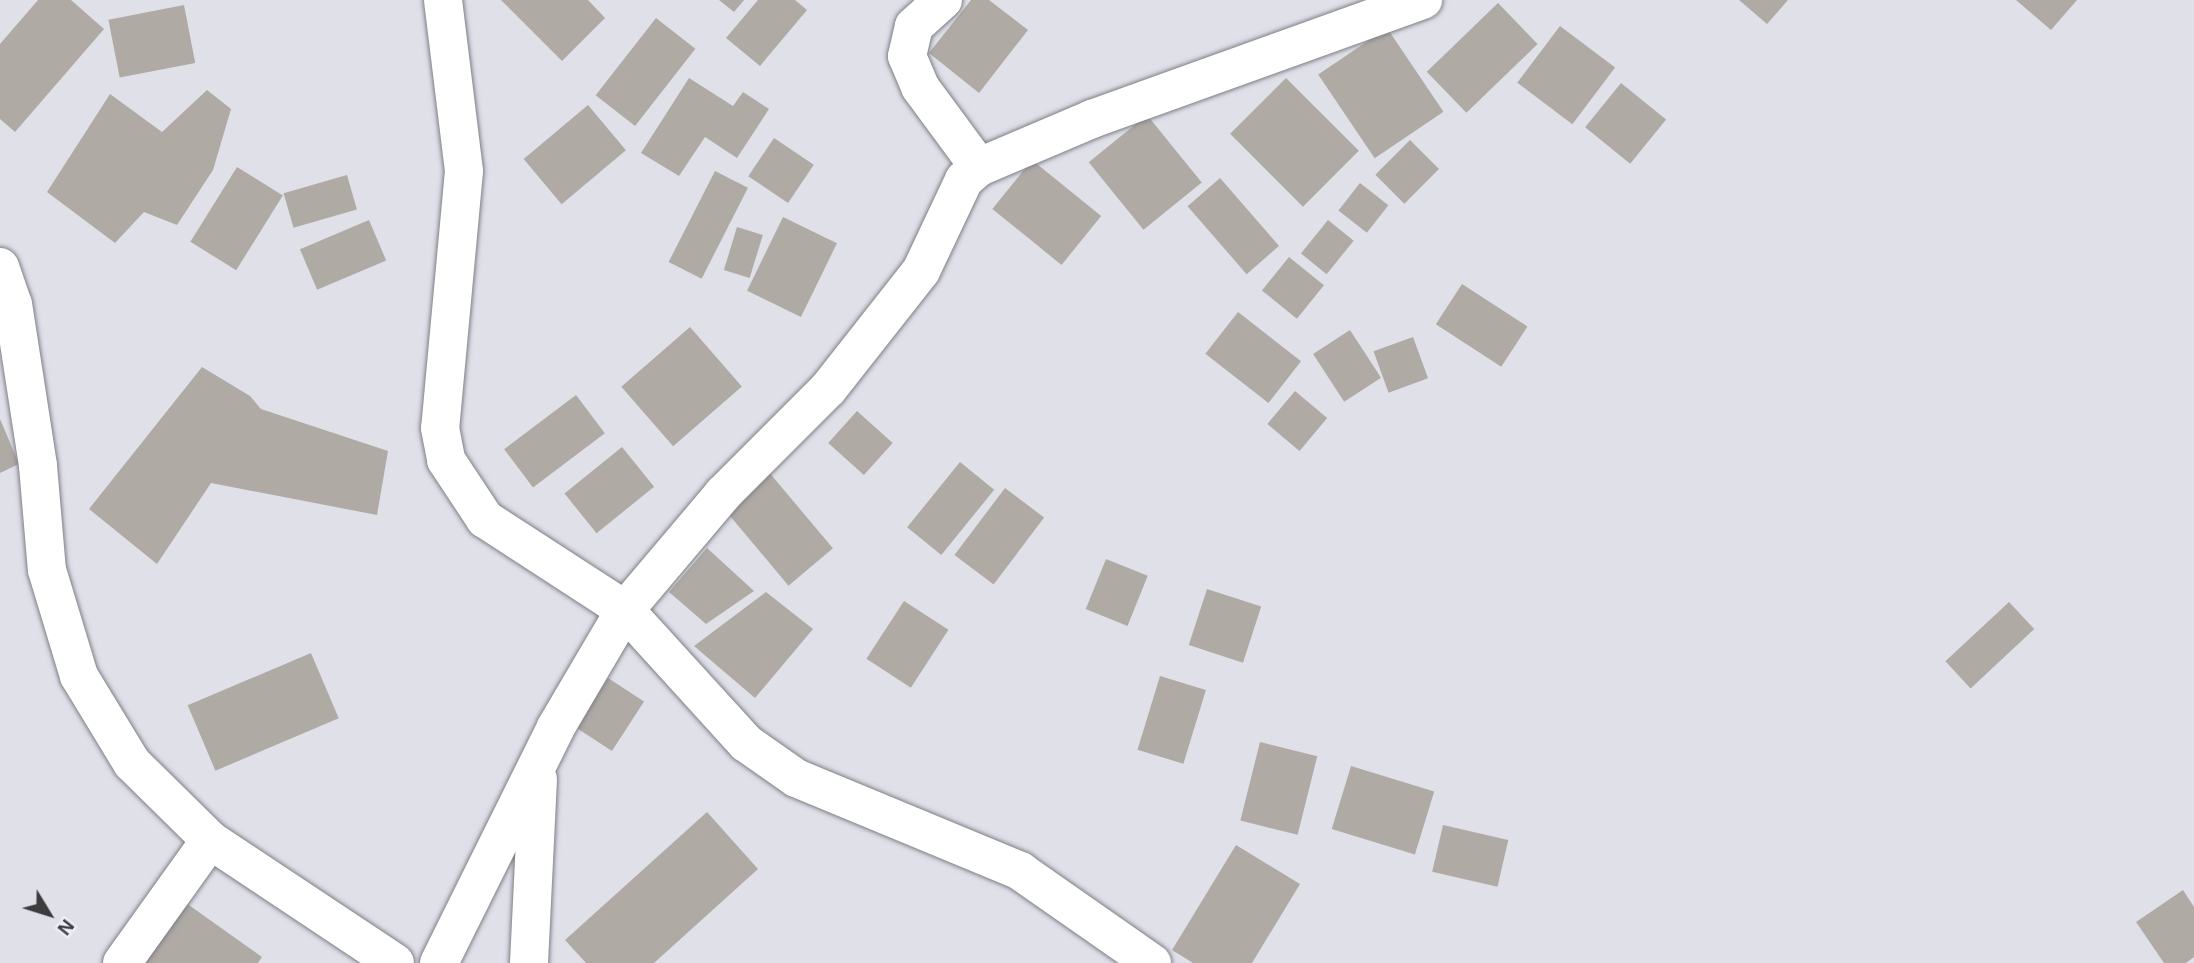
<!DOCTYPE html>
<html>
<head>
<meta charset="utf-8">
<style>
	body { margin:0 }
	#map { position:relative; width:2194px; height:963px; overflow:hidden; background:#dfe0e8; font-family:Arial,sans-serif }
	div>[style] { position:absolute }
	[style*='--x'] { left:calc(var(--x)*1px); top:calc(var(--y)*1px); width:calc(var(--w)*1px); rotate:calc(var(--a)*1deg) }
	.building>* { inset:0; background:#b0aaa5; transform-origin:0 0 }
	.roads { filter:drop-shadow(0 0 2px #7e7f86) drop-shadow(0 0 2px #7e7f86) }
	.minor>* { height:38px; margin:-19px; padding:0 19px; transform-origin:19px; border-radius:19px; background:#fff }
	span { translate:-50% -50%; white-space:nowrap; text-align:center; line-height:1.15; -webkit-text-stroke:7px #eceef5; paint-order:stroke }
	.north { position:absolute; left:14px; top:879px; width:70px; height:70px; -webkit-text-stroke:5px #eceef5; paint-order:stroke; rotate:128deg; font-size:19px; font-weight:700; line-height:28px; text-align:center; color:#3c3c3f }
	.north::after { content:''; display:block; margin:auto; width:24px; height:32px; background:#3c3c3f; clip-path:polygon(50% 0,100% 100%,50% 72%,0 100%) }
</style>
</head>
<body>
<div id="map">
	<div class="building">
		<i style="clip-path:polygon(38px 0,71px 0,104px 29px,15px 132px,0 119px,0 44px)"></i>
		<i style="clip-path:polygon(501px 0,588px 0,605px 18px,562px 61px)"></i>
		<i style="clip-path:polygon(719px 0,744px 0,734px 12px)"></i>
		<i style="clip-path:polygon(758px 0,795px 0,807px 10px,760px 66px,726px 38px)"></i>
		<i style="clip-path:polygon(971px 0,989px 0,1028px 30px,979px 93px,929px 53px)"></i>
		<i style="clip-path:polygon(1739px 0,1788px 0,1767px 24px)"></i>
		<i style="clip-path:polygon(2016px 0,2077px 0,2051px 30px)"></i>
		<i style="left:1498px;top:3px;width:57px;height:99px;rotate:46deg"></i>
		<i style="left:184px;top:5px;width:59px;height:77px;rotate:79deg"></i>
		<i style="left:656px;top:18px;width:50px;height:98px;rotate:38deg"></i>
		<i style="left:1560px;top:26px;width:69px;height:71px;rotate:37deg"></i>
		<i style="left:1387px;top:28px;width:101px;height:83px;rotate:56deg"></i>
		<i style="clip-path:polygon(689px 78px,733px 106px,743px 92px,769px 109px,737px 158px,705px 137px,679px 176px,641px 153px)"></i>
		<i style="left:1286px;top:78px;width:103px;height:79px;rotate:45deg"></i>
		<i style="left:1621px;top:83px;width:58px;height:57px;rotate:39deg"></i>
		<i style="clip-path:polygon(207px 90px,231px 109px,213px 170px,177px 225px,144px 212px,115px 243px,47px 192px,110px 94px,162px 132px)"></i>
		<i style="left:588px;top:105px;width:59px;height:84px;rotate:50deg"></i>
		<i style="left:1147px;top:115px;width:87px;height:75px;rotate:51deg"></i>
		<i style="left:774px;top:138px;width:48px;height:46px;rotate:34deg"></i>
		<i style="left:1410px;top:140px;width:41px;height:49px;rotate:45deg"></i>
		<i style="left:1032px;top:160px;width:89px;height:63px;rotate:39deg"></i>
		<i style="left:237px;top:167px;width:54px;height:88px;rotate:32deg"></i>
		<i style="left:715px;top:171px;width:37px;height:102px;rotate:27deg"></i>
		<i style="left:347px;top:175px;width:36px;height:66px;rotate:74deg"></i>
		<i style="left:1220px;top:178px;width:90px;height:43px;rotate:49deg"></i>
		<i style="left:1360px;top:183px;width:36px;height:35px;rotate:38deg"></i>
		<i style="left:783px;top:217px;width:60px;height:82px;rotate:26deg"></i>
		<i style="left:369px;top:220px;width:44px;height:75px;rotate:67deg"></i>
		<i style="left:1328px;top:220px;width:33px;height:43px;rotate:39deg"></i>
		<i style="left:737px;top:227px;width:27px;height:45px;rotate:17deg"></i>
		<i style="left:1289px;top:257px;width:45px;height:43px;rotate:39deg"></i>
		<i style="left:1462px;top:284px;width:78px;height:48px;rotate:33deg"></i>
		<i style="left:1238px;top:312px;width:80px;height:53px;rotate:38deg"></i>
		<i style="left:690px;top:327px;width:79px;height:91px;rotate:49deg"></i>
		<i style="left:1350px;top:330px;width:57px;height:44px;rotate:57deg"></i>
		<i style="left:1413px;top:337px;width:44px;height:42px;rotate:70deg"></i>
		<i style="clip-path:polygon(202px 367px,250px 396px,261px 409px,388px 451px,377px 515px,211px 483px,157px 564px,89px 509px)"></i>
		<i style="left:1295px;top:391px;width:42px;height:43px;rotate:40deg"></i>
		<i style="left:576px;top:395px;width:48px;height:90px;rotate:53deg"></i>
		<i style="left:857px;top:411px;width:48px;height:43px;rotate:42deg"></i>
		<i style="clip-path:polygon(0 419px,19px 464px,0 473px)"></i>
		<i style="left:622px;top:447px;width:51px;height:74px;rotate:51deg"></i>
		<i style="left:960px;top:462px;width:44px;height:84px;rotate:39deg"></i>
		<i style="left:768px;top:471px;width:101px;height:58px;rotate:50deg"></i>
		<i style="left:1005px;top:488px;width:49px;height:84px;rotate:37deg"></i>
		<i style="clip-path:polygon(707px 548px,754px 591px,706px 624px,669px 592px)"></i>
		<i style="left:1106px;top:559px;width:45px;height:54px;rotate:22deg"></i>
		<i style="left:1207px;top:589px;width:57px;height:59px;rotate:18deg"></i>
		<i style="clip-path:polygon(766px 592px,813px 629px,755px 698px,694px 646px)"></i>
		<i style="left:904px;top:601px;width:53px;height:69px;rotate:33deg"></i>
		<i style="left:2009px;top:602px;width:37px;height:87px;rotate:47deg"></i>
		<i style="left:311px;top:653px;width:71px;height:134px;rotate:67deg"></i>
		<i style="left:1160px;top:676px;width:48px;height:77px;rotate:17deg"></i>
		<i style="left:608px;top:678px;width:43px;height:59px;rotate:33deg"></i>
		<i style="left:1260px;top:742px;width:59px;height:81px;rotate:14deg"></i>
		<i style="left:1351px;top:766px;width:87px;height:66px;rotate:17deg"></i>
		<i style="clip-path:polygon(707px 812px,758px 869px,654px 963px,586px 963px,565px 940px)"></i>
		<i style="left:1443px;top:825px;width:67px;height:48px;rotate:13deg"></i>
		<i style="clip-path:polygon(1236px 845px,1300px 884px,1252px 963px,1193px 963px,1172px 950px)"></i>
		<i style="clip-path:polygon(2183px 890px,2194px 907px,2194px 957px,2186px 963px,2164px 963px,2136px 922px)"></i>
		<i style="clip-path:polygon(186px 903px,262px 957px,258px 963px,142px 963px)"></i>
	</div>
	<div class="roads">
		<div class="minor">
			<i style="--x:443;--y:0;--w:172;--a:83"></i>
			<i style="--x:464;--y:171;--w:258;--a:95.3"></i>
			<i style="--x:440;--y:428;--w:33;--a:79"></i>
			<i style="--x:446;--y:460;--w:71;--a:56.5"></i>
			<i style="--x:485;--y:519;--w:167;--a:33"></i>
			<i style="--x:625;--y:610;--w:180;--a:47.7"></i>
			<i style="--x:746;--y:743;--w:61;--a:35"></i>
			<i style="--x:796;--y:778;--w:243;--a:22.5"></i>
			<i style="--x:1020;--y:871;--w:161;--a:34.9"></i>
			<i style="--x:943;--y:0;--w:39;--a:138"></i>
			<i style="--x:914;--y:26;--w:31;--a:103"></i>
			<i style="--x:907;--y:56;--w:34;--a:67"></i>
			<i style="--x:920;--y:87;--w:99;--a:53.6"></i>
			<i style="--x:0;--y:267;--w:39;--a:71"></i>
			<i style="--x:13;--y:304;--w:164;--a:81.2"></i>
			<i style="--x:38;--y:466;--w:104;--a:85.1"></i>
			<i style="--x:47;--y:570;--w:111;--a:73.2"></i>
			<i style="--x:79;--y:676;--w:102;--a:58.7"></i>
			<i style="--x:132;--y:763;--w:110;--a:44.6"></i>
			<i style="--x:210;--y:840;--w:222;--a:33.6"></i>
			<i style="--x:122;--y:963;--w:151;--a:-54.4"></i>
			<i style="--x:439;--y:963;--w:263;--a:-63.6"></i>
			<i style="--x:556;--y:727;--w:136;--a:-59.5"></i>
			<i style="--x:625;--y:610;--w:152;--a:-49.8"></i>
			<i style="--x:723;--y:494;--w:148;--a:-45"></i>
			<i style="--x:828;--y:389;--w:150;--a:-51.8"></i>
			<i style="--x:921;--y:271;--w:101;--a:-64.7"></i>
			<i style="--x:964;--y:180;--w:20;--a:-41"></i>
			<i style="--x:979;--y:167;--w:123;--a:-23"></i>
			<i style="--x:1092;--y:119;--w:352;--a:-19.8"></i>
			<i style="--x:529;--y:963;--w:184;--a:-87.2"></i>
		</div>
	</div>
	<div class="north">N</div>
</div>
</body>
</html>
